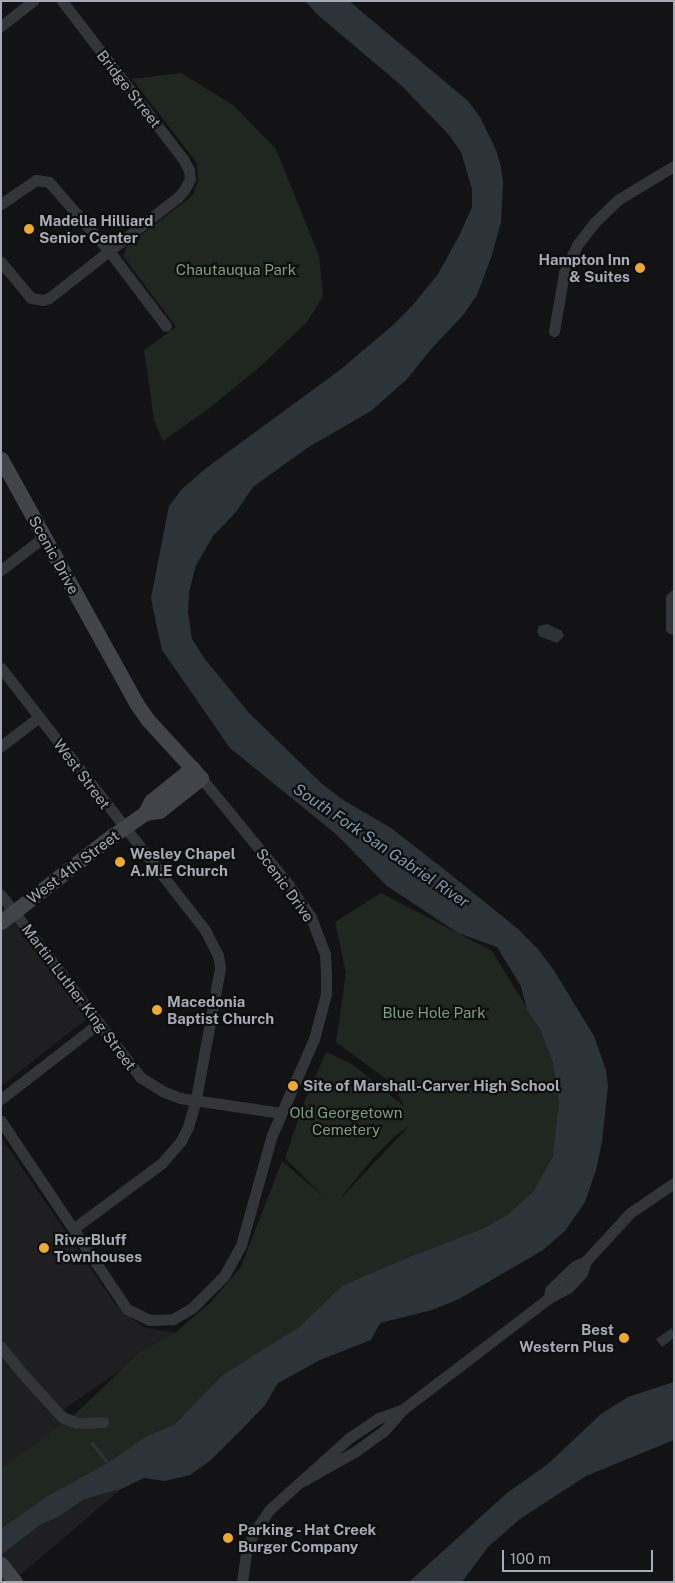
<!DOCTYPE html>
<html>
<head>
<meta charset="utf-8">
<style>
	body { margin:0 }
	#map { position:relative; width:675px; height:1583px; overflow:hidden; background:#131315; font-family:"Public Sans",sans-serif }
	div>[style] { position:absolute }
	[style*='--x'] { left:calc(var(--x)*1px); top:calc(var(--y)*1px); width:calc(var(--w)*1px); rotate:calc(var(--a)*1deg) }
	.built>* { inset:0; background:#1f1f21 }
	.green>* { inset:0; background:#1f2720 }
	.water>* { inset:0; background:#2c343a }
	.stream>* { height:3px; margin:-1.5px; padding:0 1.5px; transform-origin:1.5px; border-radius:1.5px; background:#2c343a }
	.street>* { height:11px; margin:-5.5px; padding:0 5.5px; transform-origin:5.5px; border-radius:5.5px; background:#343539 }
	.secondary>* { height:15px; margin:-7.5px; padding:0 7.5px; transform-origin:7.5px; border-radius:7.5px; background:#424449 }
	.dots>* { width:14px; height:14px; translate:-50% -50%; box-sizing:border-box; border:2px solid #0e0e0f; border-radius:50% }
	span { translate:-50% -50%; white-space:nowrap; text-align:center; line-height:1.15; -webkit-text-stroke:4.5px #0e0e0f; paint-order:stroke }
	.street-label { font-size:15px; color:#a5aab5 }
	.poi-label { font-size:15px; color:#a5aab5; font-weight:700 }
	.left { translate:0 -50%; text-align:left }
	.right { translate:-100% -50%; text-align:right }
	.park-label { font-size:15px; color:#7c9f7d }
	.water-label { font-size:16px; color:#7c99af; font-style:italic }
	.frame { position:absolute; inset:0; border:2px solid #a5aab5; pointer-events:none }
	.scale { position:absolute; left:502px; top:1550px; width:151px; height:22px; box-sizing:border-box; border:2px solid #a5aab5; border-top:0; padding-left:6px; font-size:15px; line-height:18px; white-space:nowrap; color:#a5aab5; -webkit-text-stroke:4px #0e0e0f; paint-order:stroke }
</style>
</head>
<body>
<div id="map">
	<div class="built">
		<i style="clip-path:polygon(1px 905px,88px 1018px,1px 1086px)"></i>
		<i style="clip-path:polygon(1px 1137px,117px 1307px,143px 1327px,175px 1333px,64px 1409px,120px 1490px,12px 1582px,1px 1582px)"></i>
	</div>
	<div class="green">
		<i style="clip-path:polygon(181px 73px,233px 105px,276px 149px,319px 256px,323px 296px,307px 322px,263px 364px,211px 407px,163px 441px,154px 420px,144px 350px,176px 327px,123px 256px,127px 246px,193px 195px,198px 180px,197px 163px,132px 79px)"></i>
		<i style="clip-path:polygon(evenodd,381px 893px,492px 951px,540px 1029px,553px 1063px,559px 1104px,559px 1123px,553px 1156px,533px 1192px,507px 1215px,482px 1229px,404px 1259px,342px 1286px,298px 1328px,204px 1395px,175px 1424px,147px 1436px,1px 1541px,1px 1469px,75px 1414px,140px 1352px,175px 1333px,210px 1303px,241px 1267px,282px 1161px,324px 1197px,285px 1158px,304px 1103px,326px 1052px,352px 1064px,404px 1106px,393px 1084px,336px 1042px,346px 973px,335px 922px,381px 893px,409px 1126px,342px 1197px,341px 1197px,373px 1158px,395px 1136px,409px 1126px)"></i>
	</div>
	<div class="water">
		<i style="clip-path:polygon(305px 1px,349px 1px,468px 101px,480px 117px,496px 150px,501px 167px,503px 182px,501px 222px,491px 258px,477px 295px,464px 314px,432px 348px,407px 379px,371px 411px,307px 448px,253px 487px,236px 512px,213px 536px,196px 565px,189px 592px,188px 613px,192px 639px,204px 658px,249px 713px,321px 783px,343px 800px,391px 828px,445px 870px,518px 929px,538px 949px,553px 969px,594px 1036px,606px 1070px,608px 1086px,602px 1142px,596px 1170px,585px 1202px,565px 1231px,543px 1250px,459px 1299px,432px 1310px,380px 1323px,371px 1340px,320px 1360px,278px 1383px,265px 1405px,241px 1430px,211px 1460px,190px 1475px,165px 1481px,144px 1478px,121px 1489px,84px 1499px,58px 1517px,41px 1524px,1px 1555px,1px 1529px,46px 1497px,106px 1464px,147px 1436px,175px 1424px,223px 1375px,298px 1328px,342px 1286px,404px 1259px,482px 1229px,507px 1215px,533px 1192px,553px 1156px,559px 1104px,553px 1063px,540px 1029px,527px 1010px,521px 986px,497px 947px,458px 933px,387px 886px,337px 835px,230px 748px,162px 650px,156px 623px,151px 598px,169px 506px,182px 489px,205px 469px,340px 370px,392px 326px,412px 306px,438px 274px,459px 236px,472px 207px,472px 189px,461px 152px,449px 135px,402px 86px,319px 16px)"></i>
		<i style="clip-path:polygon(547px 624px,562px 631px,564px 636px,557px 643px,539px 636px,537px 631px,539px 626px)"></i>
		<i style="clip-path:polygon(672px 1328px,674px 1338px,662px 1347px,656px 1339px)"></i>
		<i style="clip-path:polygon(674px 1382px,674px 1440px,586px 1476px,520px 1519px,488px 1547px,462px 1582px,409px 1582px,507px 1493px,548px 1464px,601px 1414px,628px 1397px)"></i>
	</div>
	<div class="stream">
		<i style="--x:92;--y:1443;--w:29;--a:52"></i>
	</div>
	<div class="street">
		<i style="--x:1;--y:26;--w:41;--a:-38"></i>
		<i style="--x:1;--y:204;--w:42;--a:-34.4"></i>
		<i style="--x:36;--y:180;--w:13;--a:9"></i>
		<i style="--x:49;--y:182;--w:91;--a:49"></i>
		<i style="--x:109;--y:251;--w:94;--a:52.8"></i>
		<i style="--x:1;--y:262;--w:47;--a:50.2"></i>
		<i style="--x:31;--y:298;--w:12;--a:9"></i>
		<i style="--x:43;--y:300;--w:6;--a:-18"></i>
		<i style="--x:49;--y:298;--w:164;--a:-38.1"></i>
		<i style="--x:178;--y:197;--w:9;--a:-49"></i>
		<i style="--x:184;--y:190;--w:13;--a:-61"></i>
		<i style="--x:190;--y:179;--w:9;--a:-96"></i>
		<i style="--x:189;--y:170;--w:13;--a:-119"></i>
		<i style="--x:183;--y:159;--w:199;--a:-127.4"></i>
		<i style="--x:554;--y:331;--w:59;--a:-80.2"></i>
		<i style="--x:564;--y:273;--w:31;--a:-65"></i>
		<i style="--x:577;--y:245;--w:29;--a:-52"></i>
		<i style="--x:595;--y:222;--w:33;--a:-44"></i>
		<i style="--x:619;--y:199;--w:64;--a:-31"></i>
		<i style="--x:1;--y:570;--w:54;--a:-37.5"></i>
		<i style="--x:674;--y:595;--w:4;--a:135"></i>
		<i style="--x:671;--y:598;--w:30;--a:90"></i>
		<i style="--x:671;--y:628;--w:3;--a:18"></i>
		<i style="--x:1;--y:668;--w:332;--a:52.1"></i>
		<i style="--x:205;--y:930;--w:28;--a:63"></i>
		<i style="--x:218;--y:955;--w:13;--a:81"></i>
		<i style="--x:220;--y:968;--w:133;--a:100.4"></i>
		<i style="--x:196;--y:1099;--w:29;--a:106"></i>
		<i style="--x:188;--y:1127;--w:16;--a:117"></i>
		<i style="--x:181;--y:1141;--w:29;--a:131"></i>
		<i style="--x:162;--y:1163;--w:109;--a:143.5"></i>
		<i style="--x:1;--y:746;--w:48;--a:-37.3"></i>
		<i style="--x:1;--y:895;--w:229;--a:52.6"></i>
		<i style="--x:140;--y:1077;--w:26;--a:32"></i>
		<i style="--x:162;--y:1091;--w:19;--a:21"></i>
		<i style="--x:180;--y:1098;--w:102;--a:8.4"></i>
		<i style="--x:1;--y:1099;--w:124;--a:-37.8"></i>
		<i style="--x:1;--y:1121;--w:226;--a:56.2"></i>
		<i style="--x:127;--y:1309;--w:25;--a:26"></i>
		<i style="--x:150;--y:1320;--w:23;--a:-2"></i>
		<i style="--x:173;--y:1319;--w:22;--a:-30"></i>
		<i style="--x:192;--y:1308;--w:45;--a:-45"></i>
		<i style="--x:224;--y:1276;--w:35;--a:-61"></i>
		<i style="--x:241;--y:1245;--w:114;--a:-74.3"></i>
		<i style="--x:272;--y:1135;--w:105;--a:-66.4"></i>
		<i style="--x:314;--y:1039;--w:47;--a:-75.1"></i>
		<i style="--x:326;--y:994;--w:21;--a:-90"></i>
		<i style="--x:326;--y:973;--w:19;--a:-93"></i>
		<i style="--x:325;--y:954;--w:40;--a:-111"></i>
		<i style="--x:311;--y:917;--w:39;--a:-125"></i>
		<i style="--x:289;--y:885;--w:139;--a:-129.4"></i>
		<i style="--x:549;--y:1298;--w:8;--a:-83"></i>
		<i style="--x:550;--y:1290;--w:35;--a:-44"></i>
		<i style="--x:575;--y:1266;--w:12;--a:-24"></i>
		<i style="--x:1;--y:1347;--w:32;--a:51"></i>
		<i style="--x:21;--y:1372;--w:61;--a:47.7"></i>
		<i style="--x:62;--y:1417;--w:17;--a:21"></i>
		<i style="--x:78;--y:1423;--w:25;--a:-2"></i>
		<i style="--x:303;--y:1481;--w:61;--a:-29.5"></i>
		<i style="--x:356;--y:1451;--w:34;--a:-36"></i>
		<i style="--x:384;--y:1431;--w:28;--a:-49"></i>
		<i style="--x:402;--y:1410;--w:185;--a:-37.3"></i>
		<i style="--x:549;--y:1298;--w:21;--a:-28"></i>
		<i style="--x:568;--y:1288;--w:21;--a:-47"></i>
		<i style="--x:582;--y:1273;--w:13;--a:-72"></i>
		<i style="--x:586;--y:1261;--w:65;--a:-47.5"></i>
		<i style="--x:630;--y:1213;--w:53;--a:-34.3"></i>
		<i style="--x:242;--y:1582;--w:28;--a:-82"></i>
		<i style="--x:246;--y:1554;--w:21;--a:-71"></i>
		<i style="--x:253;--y:1534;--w:29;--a:-56"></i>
		<i style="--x:269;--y:1510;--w:108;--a:-42"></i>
		<i style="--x:349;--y:1438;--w:36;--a:-34"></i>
		<i style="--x:379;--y:1418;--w:23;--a:-20"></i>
	</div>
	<div class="secondary">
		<i style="--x:1;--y:459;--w:279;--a:61"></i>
		<i style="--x:136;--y:703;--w:19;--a:55"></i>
		<i style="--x:147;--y:719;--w:80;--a:47.5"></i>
		<i style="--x:201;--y:778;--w:53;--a:141.8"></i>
		<i style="--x:159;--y:811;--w:14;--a:172"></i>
		<i style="--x:145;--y:813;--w:39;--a:145"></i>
		<i style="--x:113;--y:835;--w:142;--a:142.2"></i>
		<i style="--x:145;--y:813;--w:13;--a:-63"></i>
		<i style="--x:151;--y:801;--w:53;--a:-38.8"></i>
		<i style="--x:1;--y:1564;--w:23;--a:52"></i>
	</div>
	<div class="dots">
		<i style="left:29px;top:229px;background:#edaa33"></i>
		<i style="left:640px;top:268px;background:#edaa33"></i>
		<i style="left:120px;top:862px;background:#edaa33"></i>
		<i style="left:157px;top:1010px;background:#edaa33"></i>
		<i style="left:293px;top:1086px;background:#edaa33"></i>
		<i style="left:44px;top:1248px;background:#edaa33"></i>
		<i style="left:624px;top:1338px;background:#edaa33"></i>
		<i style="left:228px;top:1538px;background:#edaa33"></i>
	</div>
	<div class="street-label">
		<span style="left:129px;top:89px;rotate:52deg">Bridge Street</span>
		<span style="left:54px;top:555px;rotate:61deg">Scenic Drive</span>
		<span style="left:82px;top:774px;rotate:53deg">West Street</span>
		<span style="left:73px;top:867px;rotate:-37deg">West 4th Street</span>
		<span style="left:285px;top:885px;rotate:54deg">Scenic Drive</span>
		<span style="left:79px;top:997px;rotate:53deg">Martin Luther King Street</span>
	</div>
	<div class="poi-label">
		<span class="left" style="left:39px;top:229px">Madella Hilliard<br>Senior Center</span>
		<span class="right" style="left:630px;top:268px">Hampton Inn<br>&amp; Suites</span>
		<span class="left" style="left:130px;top:862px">Wesley Chapel<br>A.M.E Church</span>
		<span class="left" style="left:167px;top:1010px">Macedonia<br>Baptist Church</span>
		<span class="left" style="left:303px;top:1086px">Site of Marshall-Carver High School</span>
		<span class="left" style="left:54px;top:1248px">RiverBluff<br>Townhouses</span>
		<span class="right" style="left:614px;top:1338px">Best<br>Western Plus</span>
		<span class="left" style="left:238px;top:1538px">Parking - Hat Creek<br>Burger Company</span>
	</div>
	<div class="park-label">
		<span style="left:236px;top:270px">Chautauqua Park</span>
		<span style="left:434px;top:1013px">Blue Hole Park</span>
		<span style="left:346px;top:1121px">Old Georgetown<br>Cemetery</span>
	</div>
	<div class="water-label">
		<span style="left:381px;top:846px;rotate:34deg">South Fork San Gabriel River</span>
	</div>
	<div class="frame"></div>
	<div class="scale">100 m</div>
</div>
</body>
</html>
